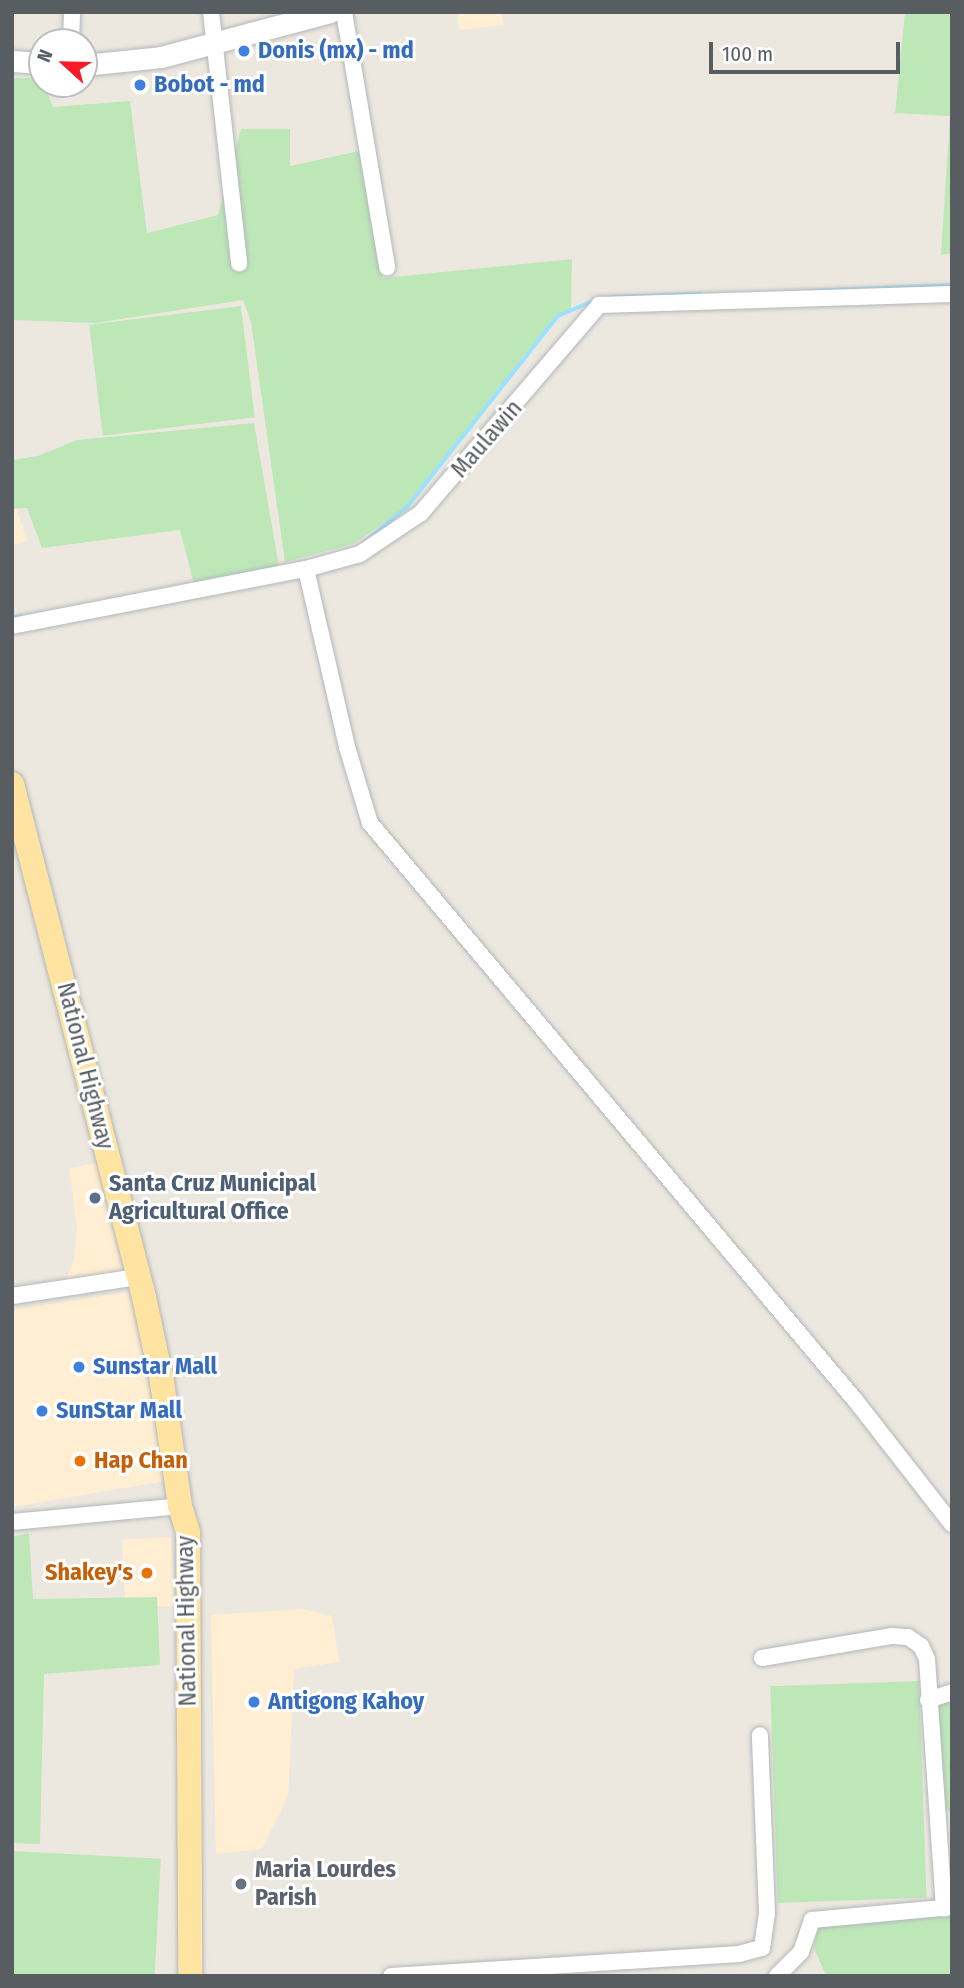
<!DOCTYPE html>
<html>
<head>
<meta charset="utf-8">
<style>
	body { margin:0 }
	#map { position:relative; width:964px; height:1988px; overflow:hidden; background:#ede8df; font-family:"Fira Sans Condensed",sans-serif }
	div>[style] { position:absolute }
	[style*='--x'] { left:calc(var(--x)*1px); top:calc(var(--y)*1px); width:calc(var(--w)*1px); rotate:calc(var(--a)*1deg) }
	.commercial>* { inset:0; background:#ffeed1; transform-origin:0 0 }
	.green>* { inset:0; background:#bee7b8; transform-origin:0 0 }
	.stream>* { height:3.5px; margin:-1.75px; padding:0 1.75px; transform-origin:1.75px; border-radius:1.75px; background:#9ce1ff }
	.roads { filter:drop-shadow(0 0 2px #b2b7bb) drop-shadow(0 0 2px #b2b7bb) }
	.minor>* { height:16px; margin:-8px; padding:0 8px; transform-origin:8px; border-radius:8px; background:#fff }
	.secondary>* { height:21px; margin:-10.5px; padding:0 10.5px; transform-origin:10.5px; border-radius:10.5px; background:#fff }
	.primary>* { height:24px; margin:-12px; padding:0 12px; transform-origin:12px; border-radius:12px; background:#ffe4a1 }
	.dots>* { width:19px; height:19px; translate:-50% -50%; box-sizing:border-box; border:4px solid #fff; border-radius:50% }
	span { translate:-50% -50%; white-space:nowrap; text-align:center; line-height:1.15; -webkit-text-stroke:6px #fff; paint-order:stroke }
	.shop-label { font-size:24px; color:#366cbe; font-weight:700 }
	.left { translate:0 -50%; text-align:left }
	.street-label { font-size:24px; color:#585d62 }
	.service-label { font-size:24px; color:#4e5e75; font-weight:700 }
	.food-label { font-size:24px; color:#c56008; font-weight:700 }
	.right { translate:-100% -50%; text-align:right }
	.worship-label { font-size:24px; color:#5b616d; font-weight:700 }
	.frame { position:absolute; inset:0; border:14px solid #585d62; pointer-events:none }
	.north { position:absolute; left:28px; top:28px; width:70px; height:70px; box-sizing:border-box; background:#fff; border:2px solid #bcbec0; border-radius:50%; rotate:292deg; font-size:19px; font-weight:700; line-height:28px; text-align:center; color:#585d62 }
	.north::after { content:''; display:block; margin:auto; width:24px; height:32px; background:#f81a26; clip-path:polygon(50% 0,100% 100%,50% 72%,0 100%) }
	.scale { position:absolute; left:709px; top:42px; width:191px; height:32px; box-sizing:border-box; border:4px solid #585d62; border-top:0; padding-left:9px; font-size:21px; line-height:24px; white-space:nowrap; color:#585d62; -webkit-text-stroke:5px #fff; paint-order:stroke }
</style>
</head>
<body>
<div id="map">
	<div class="commercial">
		<i style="clip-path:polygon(457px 12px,502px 12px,504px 25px,459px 30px)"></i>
		<i style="clip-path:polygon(14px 500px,27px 541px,12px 545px,12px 501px)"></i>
		<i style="clip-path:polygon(110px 1161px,133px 1276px,64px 1286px,74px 1259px,77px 1227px,69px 1168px)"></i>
		<i style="clip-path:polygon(134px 1291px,156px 1424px,170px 1448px,171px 1480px,12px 1507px,12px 1310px)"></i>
		<i style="left:171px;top:1537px;width:69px;height:49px;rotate:87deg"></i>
		<i style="clip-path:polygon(303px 1609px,332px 1616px,339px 1662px,294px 1669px,288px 1796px,262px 1849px,216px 1854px,211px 1615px)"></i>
	</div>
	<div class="green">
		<i style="clip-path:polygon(905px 12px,952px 12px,952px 253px,941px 255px,950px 116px,895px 113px)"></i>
		<i style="clip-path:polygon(12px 78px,42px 78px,53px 107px,130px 101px,147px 233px,218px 215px,241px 129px,290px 129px,290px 166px,359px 151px,383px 278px,572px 259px,571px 310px,558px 317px,407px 507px,353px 544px,285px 562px,251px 322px,243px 300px,96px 323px,12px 320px)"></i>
		<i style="left:241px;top:306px;width:112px;height:153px;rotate:83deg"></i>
		<i style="clip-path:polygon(254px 423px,280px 572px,194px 584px,180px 530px,42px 548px,27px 508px,12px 509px,12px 460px,38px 456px,77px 440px)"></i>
		<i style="clip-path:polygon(29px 1533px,33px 1599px,157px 1597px,160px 1665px,44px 1674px,40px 1844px,12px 1843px,12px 1537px)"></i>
		<i style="left:919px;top:1681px;width:217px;height:149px;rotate:88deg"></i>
		<i style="clip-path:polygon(952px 1695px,952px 1813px,945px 1808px,935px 1706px)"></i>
		<i style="left:12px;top:1851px;width:149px;height:125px;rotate:3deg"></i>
		<i style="clip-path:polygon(952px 1910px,952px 1976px,826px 1976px,814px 1948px,818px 1925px)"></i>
	</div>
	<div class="stream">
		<i style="--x:810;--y:291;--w:142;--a:-2.4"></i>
		<i style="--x:611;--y:297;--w:90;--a:-1.9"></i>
		<i style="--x:363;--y:543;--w:57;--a:-39.3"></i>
		<i style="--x:407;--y:507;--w:243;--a:-51.7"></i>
		<i style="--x:558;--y:316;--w:38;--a:-23"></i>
		<i style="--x:12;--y:618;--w:9;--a:-13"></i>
	</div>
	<div class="roads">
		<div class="minor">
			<i style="--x:211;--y:12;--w:253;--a:83.6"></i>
			<i style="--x:344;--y:12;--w:259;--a:80.4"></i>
			<i style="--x:71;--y:42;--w:30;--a:-88"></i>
			<i style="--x:306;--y:569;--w:183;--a:77"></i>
			<i style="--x:347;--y:747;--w:79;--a:73.2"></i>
			<i style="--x:370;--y:823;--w:754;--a:49.95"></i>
			<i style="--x:855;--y:1400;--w:157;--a:52"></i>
			<i style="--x:12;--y:626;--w:299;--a:-11"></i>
			<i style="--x:306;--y:569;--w:56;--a:-15.5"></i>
			<i style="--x:360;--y:554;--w:73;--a:-33.9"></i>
			<i style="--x:421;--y:513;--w:274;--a:-49.4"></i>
			<i style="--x:599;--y:305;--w:353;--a:-1.8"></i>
			<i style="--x:12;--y:1296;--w:127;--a:-8.6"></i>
			<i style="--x:12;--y:1522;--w:169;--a:-5.4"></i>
			<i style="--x:762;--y:1658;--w:132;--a:-9.6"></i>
			<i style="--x:892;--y:1636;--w:16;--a:4"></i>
			<i style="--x:908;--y:1637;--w:16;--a:35"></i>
			<i style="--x:921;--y:1646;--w:14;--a:65"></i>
			<i style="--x:927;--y:1659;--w:250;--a:86.1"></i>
			<i style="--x:928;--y:1700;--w:25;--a:-18"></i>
			<i style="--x:391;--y:1976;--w:349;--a:-3.6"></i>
			<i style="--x:739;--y:1954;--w:24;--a:-15"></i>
			<i style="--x:762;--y:1948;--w:35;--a:-82"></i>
			<i style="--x:767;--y:1913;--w:178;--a:-92.3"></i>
			<i style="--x:777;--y:1976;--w:34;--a:-45"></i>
			<i style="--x:801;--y:1952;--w:34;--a:-71"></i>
			<i style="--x:812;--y:1920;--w:141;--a:-5.3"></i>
		</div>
		<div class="secondary">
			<i style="--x:12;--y:61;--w:30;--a:4"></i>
			<i style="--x:84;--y:65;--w:77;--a:-5.9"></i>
			<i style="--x:161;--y:57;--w:175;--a:-14.9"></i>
		</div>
		<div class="primary">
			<i style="--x:12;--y:784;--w:530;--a:75.57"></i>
			<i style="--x:144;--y:1297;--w:87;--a:78"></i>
			<i style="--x:162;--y:1382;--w:125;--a:81.7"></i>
			<i style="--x:180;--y:1506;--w:27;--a:73"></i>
			<i style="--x:188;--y:1532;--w:444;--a:89.7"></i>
		</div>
	</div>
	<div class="dots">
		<i style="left:244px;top:51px;background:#3f7fe0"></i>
		<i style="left:140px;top:85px;background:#3f7fe0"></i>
		<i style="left:95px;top:1198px;background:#5c6f8a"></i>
		<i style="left:79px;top:1367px;background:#3f7fe0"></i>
		<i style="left:42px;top:1411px;background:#3f7fe0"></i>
		<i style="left:80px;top:1461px;background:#e8710a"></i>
		<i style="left:147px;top:1573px;background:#e8710a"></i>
		<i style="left:254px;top:1702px;background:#3f7fe0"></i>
		<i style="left:241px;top:1884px;background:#6b7280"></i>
	</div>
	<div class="shop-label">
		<span class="left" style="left:258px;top:51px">Donis (mx) - md</span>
		<span class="left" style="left:154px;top:85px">Bobot - md</span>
		<span class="left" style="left:93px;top:1367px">Sunstar Mall</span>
		<span class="left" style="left:56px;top:1411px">SunStar Mall</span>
		<span class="left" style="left:268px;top:1702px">Antigong Kahoy</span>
	</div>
	<div class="street-label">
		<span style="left:487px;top:439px;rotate:-49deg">Maulawin</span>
		<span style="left:85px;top:1066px;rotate:76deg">National Highway</span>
		<span style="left:187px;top:1621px;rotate:-91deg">National Highway</span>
	</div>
	<div class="service-label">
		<span class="left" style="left:109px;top:1198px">Santa Cruz Municipal<br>Agricultural Office</span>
	</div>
	<div class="food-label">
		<span class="left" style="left:94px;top:1461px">Hap Chan</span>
		<span class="right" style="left:133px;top:1573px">Shakey's</span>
	</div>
	<div class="worship-label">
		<span class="left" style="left:255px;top:1884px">Maria Lourdes<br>Parish</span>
	</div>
	<div class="frame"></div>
	<div class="north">N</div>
	<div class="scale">100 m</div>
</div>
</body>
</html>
